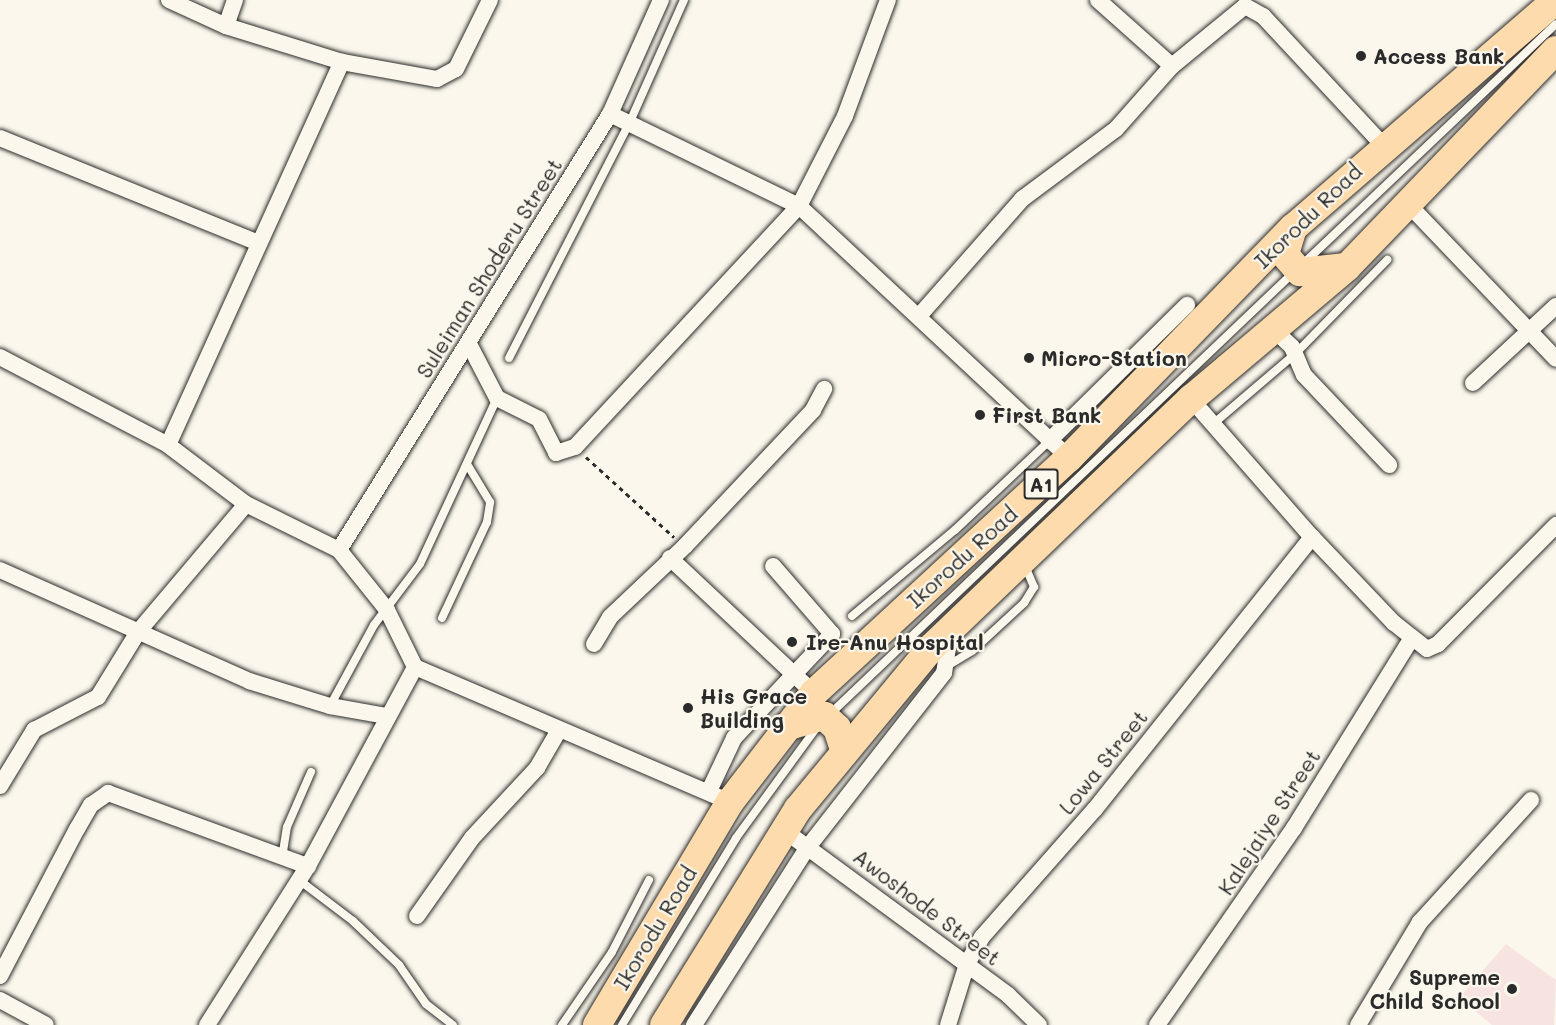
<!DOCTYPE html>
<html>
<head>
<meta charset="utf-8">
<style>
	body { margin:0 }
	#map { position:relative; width:1556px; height:1025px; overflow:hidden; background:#fbf7ec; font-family:Mali,sans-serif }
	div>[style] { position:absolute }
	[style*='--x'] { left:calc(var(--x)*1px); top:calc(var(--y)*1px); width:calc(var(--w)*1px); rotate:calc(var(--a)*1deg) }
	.built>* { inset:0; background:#f7e4e1 }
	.path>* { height:3px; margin-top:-1.5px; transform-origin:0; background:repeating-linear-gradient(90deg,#2b2b2b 0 4.5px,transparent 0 9px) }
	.roads { filter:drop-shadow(0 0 2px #2b2b2b) drop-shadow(0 0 2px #2b2b2b) }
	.service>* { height:8px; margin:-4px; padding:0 4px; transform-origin:4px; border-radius:4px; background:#fbf7ec }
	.minor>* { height:16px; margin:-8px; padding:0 8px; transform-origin:8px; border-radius:8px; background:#fbf7ec }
	.trunk>* { height:28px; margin:-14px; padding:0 14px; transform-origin:14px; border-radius:14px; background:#fedbac }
	.dots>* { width:16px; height:16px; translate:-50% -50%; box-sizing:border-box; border:3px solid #fbf7ec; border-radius:50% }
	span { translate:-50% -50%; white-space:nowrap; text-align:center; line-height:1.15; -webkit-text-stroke:4.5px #fbf7ec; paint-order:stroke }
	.shield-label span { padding:2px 4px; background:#fbf7ec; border:2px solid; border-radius:4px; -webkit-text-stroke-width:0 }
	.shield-label { font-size:20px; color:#2b2b2b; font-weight:700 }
	.poi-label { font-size:21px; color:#2b2b2b; font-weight:700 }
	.left { translate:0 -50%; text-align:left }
	.right { translate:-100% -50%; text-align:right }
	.street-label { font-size:21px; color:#2b2b2b }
</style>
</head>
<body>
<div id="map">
	<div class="built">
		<i style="clip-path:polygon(1506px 944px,1556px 980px,1554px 1025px,1492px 1025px,1459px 998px)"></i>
	</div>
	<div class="path">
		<i style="--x:586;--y:457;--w:119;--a:42.3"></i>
	</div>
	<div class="roads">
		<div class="service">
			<i style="--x:1304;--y:263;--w:347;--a:-43.5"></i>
			<i style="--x:509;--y:358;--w:263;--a:-62.9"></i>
			<i style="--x:629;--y:124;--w:136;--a:-66.1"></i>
			<i style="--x:1213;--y:424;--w:108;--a:-40.5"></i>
			<i style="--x:1295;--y:354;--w:132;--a:-45.6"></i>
			<i style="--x:852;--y:616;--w:134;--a:-39.9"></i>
			<i style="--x:955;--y:530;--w:129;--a:-43.4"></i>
			<i style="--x:442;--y:618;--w:106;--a:-64.9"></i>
			<i style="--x:487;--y:522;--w:20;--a:-81"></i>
			<i style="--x:490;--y:502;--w:44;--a:-121.2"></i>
			<i style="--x:947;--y:666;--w:29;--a:-31"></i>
			<i style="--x:972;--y:651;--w:71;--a:-42.7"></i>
			<i style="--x:1024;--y:603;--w:19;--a:-58"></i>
			<i style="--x:1034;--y:587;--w:25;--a:-113"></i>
			<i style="--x:330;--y:706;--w:92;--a:-61.5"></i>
			<i style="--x:374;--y:625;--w:76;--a:-53"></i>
			<i style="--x:420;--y:564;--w:183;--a:-65.1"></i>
			<i style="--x:828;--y:716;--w:645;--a:-43.62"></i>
			<i style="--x:282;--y:858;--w:31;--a:-81"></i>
			<i style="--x:287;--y:827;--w:60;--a:-66.4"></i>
			<i style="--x:299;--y:880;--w:68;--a:37.2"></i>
			<i style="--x:353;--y:921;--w:64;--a:43.7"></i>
			<i style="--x:399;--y:965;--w:47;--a:55.3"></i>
			<i style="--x:426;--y:1004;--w:34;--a:38"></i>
			<i style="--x:562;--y:1025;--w:88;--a:-55.6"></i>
			<i style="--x:612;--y:952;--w:81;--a:-62.8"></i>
			<i style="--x:622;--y:1025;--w:219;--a:-58.6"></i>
			<i style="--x:736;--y:838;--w:137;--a:-53.9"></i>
		</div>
		<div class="minor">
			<i style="--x:169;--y:0;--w:63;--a:24.5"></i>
			<i style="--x:226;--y:26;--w:121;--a:17.2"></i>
			<i style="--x:342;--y:62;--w:97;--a:10.1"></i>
			<i style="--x:437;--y:79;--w:21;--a:-28"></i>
			<i style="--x:456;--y:69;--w:77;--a:-63.8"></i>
			<i style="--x:1098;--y:0;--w:99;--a:41.7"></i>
			<i style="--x:226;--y:26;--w:28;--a:-71"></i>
			<i style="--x:610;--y:114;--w:210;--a:26"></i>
			<i style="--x:799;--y:206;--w:369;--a:43"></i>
			<i style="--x:0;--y:138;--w:276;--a:22.1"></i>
			<i style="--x:1408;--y:204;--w:214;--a:46.3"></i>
			<i style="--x:919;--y:316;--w:156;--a:-48.6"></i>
			<i style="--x:1022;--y:199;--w:117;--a:-36.7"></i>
			<i style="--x:1116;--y:129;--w:84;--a:-48.4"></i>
			<i style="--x:1172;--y:66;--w:94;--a:-39.4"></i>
			<i style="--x:1245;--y:6;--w:21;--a:29"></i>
			<i style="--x:1263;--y:16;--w:176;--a:47.1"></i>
			<i style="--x:1274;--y:330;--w:25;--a:43"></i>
			<i style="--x:1292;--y:347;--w:30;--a:67"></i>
			<i style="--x:1304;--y:375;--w:124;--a:46.6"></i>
			<i style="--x:469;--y:344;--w:61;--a:62.6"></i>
			<i style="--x:497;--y:398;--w:47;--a:26.6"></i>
			<i style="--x:539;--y:419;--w:38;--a:63"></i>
			<i style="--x:556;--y:453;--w:20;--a:-18"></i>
			<i style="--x:575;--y:447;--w:329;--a:-47.1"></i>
			<i style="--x:799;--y:206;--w:101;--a:-62.9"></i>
			<i style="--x:845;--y:116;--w:124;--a:-69.7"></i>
			<i style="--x:0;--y:357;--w:190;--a:27.6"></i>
			<i style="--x:168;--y:445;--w:98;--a:37.1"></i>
			<i style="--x:246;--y:504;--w:104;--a:26.3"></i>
			<i style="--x:339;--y:550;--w:77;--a:51.3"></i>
			<i style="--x:387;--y:610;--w:64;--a:63.8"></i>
			<i style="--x:415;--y:667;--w:343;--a:23.2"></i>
			<i style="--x:1473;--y:383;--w:113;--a:-42.9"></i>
			<i style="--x:1191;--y:399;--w:184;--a:48.8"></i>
			<i style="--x:1312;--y:537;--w:119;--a:46.4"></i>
			<i style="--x:1394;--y:623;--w:42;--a:38.2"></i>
			<i style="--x:1427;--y:649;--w:12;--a:-24"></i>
			<i style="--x:1438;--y:644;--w:168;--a:-45.2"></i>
			<i style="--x:1049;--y:441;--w:194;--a:-44.6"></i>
			<i style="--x:168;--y:445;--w:421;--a:-65.6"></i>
			<i style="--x:339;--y:550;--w:513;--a:-58.14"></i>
			<i style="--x:610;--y:114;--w:125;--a:-65.9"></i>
			<i style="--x:670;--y:558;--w:197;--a:43.2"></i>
			<i style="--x:0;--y:570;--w:273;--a:24"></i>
			<i style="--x:249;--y:681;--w:85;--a:17.2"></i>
			<i style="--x:330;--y:706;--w:58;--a:10"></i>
			<i style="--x:594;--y:644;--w:31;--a:-59"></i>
			<i style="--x:610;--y:617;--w:103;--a:-43.4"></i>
			<i style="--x:685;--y:546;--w:187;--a:-46.7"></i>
			<i style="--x:813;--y:410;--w:24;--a:-62"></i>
			<i style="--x:0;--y:786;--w:66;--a:-58.7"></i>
			<i style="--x:34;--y:730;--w:72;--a:-27.3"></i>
			<i style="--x:98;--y:697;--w:76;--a:-58.4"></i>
			<i style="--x:138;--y:632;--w:167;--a:-49.8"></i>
			<i style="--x:709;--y:791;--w:59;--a:-64.7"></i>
			<i style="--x:734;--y:738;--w:143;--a:-46.7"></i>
			<i style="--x:832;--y:634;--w:90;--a:-130.9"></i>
			<i style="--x:785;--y:831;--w:277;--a:36.3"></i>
			<i style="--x:1008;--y:995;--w:43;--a:44.1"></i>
			<i style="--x:417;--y:916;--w:95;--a:-54.8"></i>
			<i style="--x:472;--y:838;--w:96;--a:-47.1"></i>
			<i style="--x:537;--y:768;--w:44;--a:-59.9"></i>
			<i style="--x:0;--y:976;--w:166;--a:-62.4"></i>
			<i style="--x:77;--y:829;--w:28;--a:-60"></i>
			<i style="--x:91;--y:805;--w:21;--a:-35"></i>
			<i style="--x:108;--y:793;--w:213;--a:20.1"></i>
			<i style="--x:0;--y:1000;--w:52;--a:28.5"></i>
			<i style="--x:207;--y:1025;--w:188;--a:-57.6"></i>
			<i style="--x:308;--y:866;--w:226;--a:-61.7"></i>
			<i style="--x:694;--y:1025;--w:211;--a:-57.4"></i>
			<i style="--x:808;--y:847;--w:221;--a:-52"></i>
			<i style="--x:944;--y:673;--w:44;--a:-80.8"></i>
			<i style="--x:948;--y:1025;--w:64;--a:-72.7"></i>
			<i style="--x:967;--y:964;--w:31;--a:-61"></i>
			<i style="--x:982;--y:937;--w:171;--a:-48.6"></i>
			<i style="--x:1095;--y:809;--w:348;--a:-51.4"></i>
			<i style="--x:1157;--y:1025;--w:240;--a:-55.2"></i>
			<i style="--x:1294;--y:828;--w:222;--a:-58.2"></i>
			<i style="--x:1358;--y:1025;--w:120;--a:-59"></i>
			<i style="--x:1420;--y:922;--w:165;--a:-47.7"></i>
		</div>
		<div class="trunk">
			<i style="--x:1293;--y:228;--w:28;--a:107"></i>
			<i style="--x:1285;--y:255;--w:23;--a:49"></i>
			<i style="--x:1300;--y:272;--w:46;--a:-6.2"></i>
			<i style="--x:785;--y:727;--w:41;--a:-15.8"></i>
			<i style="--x:824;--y:716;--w:18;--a:43"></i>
			<i style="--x:837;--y:728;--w:22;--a:72"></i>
			<i style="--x:597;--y:1025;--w:260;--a:-59.2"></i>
			<i style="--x:730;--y:802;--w:138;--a:-52.4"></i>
			<i style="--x:814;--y:693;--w:347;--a:-42.7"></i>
			<i style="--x:1069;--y:458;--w:321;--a:-45.8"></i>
			<i style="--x:1293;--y:228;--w:348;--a:-40.9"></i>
			<i style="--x:664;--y:1025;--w:254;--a:-58.2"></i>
			<i style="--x:798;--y:809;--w:210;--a:-50.4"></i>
			<i style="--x:932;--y:647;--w:359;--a:-43.8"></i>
			<i style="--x:1191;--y:399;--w:204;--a:-40.2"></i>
			<i style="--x:1347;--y:267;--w:301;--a:-46.1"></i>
		</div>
	</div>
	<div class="dots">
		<i style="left:1361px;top:56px;background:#2b2b2b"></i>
		<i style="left:1029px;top:358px;background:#2b2b2b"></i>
		<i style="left:980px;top:415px;background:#2b2b2b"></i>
		<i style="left:792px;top:642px;background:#2b2b2b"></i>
		<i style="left:688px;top:708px;background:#2b2b2b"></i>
		<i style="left:1512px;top:989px;background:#2b2b2b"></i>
	</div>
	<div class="shield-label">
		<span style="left:1041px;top:484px">A1</span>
	</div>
	<div class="poi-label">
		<span class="left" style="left:1373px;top:56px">Access Bank</span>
		<span class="left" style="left:1041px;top:358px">Micro-Station</span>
		<span class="left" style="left:992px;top:415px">First Bank</span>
		<span class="left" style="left:806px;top:642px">Ire-Anu Hospital</span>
		<span class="left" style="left:700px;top:708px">His Grace<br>Building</span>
		<span class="right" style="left:1500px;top:989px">Supreme<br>Child School</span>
	</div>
	<div class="street-label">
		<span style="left:1308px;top:216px;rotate:-44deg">Ikorodu Road</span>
		<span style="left:489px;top:268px;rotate:-58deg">Suleiman Shoderu Street</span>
		<span style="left:962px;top:557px;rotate:-42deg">Ikorodu Road</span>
		<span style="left:1103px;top:762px;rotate:-51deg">Lowa Street</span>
		<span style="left:1269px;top:822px;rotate:-57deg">Kalejaiye Street</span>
		<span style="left:927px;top:907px;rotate:37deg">Awoshode Street</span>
		<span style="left:655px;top:928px;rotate:-59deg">Ikorodu Road</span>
	</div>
</div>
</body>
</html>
